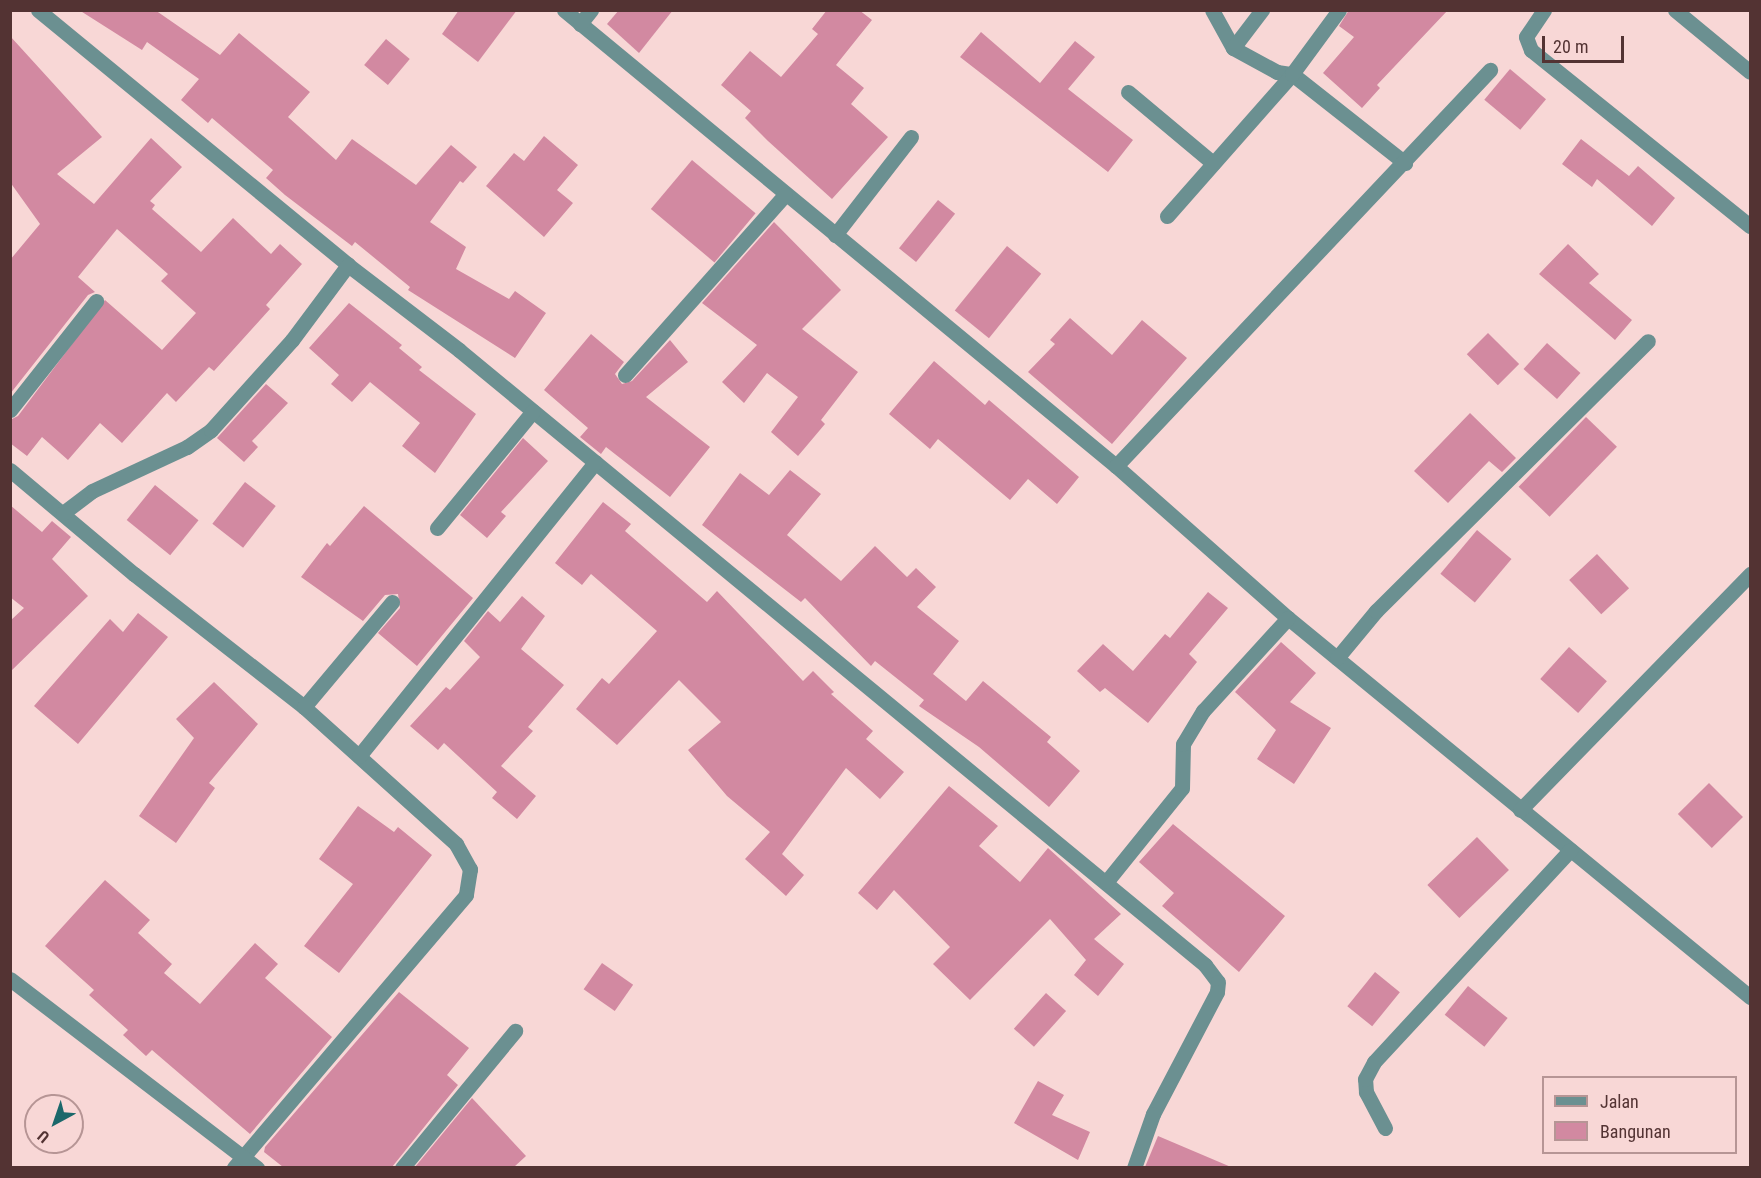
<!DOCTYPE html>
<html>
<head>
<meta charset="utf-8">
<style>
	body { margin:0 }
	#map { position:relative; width:1761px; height:1178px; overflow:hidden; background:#f8d7d6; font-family:"Roboto Condensed",sans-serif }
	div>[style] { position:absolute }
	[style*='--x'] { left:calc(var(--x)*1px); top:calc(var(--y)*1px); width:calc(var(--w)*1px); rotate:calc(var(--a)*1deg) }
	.building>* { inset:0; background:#d289a1; transform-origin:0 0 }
	.minor>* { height:15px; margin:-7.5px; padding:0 7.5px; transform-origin:7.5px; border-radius:7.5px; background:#6b9091 }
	span { translate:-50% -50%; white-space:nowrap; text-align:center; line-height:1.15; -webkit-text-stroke:6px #f8d7d6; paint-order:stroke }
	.frame { position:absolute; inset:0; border:12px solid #533333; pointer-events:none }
	.legend { position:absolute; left:1542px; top:1076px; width:195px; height:78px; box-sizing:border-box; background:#f8d7d6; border:2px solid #b69595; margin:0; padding:8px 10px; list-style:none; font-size:18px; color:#533333 }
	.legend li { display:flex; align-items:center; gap:12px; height:30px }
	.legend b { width:30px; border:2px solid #b69595 }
	.north { position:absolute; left:24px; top:1094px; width:60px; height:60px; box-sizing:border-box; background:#f8d7d6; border:2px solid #b69595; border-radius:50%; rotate:220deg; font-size:16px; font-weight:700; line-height:24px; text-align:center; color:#533333 }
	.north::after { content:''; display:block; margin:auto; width:21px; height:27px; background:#1b686b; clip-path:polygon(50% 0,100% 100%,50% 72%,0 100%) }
	.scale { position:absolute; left:1542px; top:36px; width:82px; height:27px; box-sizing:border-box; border:3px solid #533333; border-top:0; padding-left:8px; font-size:18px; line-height:21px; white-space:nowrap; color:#533333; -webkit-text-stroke:4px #f8d7d6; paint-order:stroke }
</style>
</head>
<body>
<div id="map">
	<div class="building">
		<i style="clip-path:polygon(79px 10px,155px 10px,220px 55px,239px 33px,310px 92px,288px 117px,336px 160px,352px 139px,416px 185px,451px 145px,477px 167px,463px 183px,460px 181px,430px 222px,466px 247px,456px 269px,509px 299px,515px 291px,546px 313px,515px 358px,408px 290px,410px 287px,355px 242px,352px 246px,285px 195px,266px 178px,273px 170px,212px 118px,208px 123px,181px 100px,199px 79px,147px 42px,142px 50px)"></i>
		<i style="clip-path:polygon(459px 10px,517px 10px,478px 62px,442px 34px)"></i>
		<i style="clip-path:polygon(619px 10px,673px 10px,639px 53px,607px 24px)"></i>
		<i style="clip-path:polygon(827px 10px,859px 10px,872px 20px,836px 65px,864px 88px,851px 104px,888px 137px,832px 199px,768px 141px,745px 118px,751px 111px,721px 85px,750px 51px,781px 77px,818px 34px,812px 29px)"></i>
		<i style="clip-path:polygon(1349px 10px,1448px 10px,1377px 85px,1380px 88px,1362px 108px,1323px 73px,1354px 37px,1339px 26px)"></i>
		<i style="clip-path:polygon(981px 32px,1040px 83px,1075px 41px,1095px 57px,1068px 89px,1133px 140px,1108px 172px,960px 57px)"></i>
		<i style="clip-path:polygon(10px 36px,102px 137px,57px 174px,94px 204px,151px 138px,182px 167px,150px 201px,155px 205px,152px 209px,201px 252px,233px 218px,271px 254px,280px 244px,302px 264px,266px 305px,270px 309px,214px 371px,209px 367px,176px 402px,167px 393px,122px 443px,100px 423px,68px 460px,42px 437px,27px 456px,10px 443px,10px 420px,18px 416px,105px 300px,162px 350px,196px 313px,161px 281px,168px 274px,117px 229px,78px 277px,95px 292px,88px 295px,10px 394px,10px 260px,40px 224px,10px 182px)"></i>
		<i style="left:386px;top:39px;width:31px;height:34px;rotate:40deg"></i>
		<i style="left:1510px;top:69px;width:47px;height:40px;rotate:40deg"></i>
		<i style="clip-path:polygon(544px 136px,578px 165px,557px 190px,573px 203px,544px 237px,486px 186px,514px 153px,524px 161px)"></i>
		<i style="clip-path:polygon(1581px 139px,1629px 176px,1638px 166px,1675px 198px,1652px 226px,1597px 179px,1592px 187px,1562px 164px)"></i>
		<i style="left:692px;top:160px;width:83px;height:64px;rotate:40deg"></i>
		<i style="left:938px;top:200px;width:22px;height:62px;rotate:39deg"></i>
		<i style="clip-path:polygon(774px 222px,841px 290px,802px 329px,858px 372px,821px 420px,825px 424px,798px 456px,771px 432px,798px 397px,767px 373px,744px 403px,722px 382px,757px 345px,702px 303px)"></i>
		<i style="clip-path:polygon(1568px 244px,1599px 274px,1589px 283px,1632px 320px,1615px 340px,1539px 274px)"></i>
		<i style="left:1007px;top:246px;width:44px;height:83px;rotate:39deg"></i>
		<i style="clip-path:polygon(349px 303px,402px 345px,399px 348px,422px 367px,419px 370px,476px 414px,435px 473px,402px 446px,420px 423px,370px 382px,352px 402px,331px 384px,339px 375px,309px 348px)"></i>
		<i style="clip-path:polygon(1070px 318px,1112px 355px,1142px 320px,1187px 358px,1112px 444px,1028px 372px,1055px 344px,1050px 340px)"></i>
		<i style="left:1488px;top:333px;width:44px;height:30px;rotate:45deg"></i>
		<i style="clip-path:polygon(591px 334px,624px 362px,615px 374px,622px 384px,632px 381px,670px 340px,688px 362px,646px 397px,710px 447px,670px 497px,606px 447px,601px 454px,580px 437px,588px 428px,544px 390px)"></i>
		<i style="left:1547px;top:343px;width:45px;height:35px;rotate:42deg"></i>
		<i style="clip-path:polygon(934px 361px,985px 405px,989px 400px,1079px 477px,1057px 504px,1028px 479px,1010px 500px,938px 439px,930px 449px,889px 414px)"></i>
		<i style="clip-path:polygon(266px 384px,288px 403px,252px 441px,258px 447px,244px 462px,217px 438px)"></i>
		<i style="clip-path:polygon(1470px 413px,1516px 458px,1502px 472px,1489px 461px,1448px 503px,1414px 471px)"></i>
		<i style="left:1586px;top:417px;width:43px;height:97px;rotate:44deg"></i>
		<i style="clip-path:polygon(523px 438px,548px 461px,501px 512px,506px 516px,487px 538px,460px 515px)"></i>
		<i style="clip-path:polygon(790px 470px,821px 494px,787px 535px,841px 581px,875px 546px,907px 577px,916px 568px,936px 587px,917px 607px,959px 641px,933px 674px,966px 701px,983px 681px,1051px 737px,1047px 742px,1080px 771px,1049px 807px,979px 747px,919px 706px,924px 700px,875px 661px,871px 666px,805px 598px,801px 602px,702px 525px,740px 473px,769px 495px)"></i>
		<i style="left:245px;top:482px;width:39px;height:53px;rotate:38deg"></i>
		<i style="left:155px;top:485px;width:56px;height:45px;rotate:39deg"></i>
		<i style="clip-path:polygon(603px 502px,631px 524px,625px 531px,707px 602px,717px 591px,803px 681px,813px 671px,834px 692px,831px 694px,873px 731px,866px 739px,904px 772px,880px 799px,846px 768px,782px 854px,804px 875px,786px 896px,745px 859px,770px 832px,727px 796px,688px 750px,721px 722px,679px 680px,617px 745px,576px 709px,602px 678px,609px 684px,657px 631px,591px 574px,582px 585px,555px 563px)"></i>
		<i style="clip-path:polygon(10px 505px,42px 532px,52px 521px,71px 537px,52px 559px,88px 596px,10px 672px,10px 621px,24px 608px,10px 597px)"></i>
		<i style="clip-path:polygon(364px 506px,473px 598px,417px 666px,378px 633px,400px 608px,398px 594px,385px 595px,363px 621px,301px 577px,327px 543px,330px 546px)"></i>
		<i style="left:1477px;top:530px;width:45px;height:57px;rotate:40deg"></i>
		<i style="left:1597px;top:554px;width:47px;height:38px;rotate:47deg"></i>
		<i style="clip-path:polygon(1208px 592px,1228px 608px,1189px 654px,1197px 662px,1148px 723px,1105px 688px,1100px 692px,1077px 671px,1103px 644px,1133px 671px,1165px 634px,1170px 638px)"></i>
		<i style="clip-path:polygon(522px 596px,545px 616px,521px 649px,564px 685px,528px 727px,533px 731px,501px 766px,536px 796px,517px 819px,492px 798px,497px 792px,444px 743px,438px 750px,410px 726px,446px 687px,450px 690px,480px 657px,464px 641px,488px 611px,500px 622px)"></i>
		<i style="clip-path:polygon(138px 613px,168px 637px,78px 744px,34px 706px,110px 619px,123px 632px)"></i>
		<i style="clip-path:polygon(1281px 642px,1316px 673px,1290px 702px,1331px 728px,1294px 784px,1257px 759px,1276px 730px,1235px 692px)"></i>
		<i style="left:1569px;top:647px;width:51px;height:43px;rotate:42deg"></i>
		<i style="clip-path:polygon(214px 682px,258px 724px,209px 783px,215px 788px,176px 843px,139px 816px,194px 738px,176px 719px)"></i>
		<i style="left:1709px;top:783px;width:48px;height:44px;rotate:45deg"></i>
		<i style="clip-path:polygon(949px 786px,998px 826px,979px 846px,1020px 882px,1048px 848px,1121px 914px,1094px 939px,1124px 964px,1098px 996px,1074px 975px,1086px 960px,1050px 919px,970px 1000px,933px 964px,950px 947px,894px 890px,877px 910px,858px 893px)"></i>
		<i style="clip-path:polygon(358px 806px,394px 832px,398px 827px,432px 855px,339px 973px,304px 946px,353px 884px,319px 859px)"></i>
		<i style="clip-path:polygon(1173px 824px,1285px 916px,1239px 972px,1162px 906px,1174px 893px,1139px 862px)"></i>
		<i style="left:1477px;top:837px;width:46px;height:69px;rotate:46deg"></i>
		<i style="clip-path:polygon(105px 880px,150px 920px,138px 933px,172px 964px,164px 973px,200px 1004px,255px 943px,278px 964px,265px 978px,332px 1037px,250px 1134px,152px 1050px,146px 1056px,123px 1035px,128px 1030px,89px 995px,94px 990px,45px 946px)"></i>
		<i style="left:602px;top:963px;width:38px;height:32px;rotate:35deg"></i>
		<i style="left:1375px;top:972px;width:32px;height:44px;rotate:39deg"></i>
		<i style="left:1468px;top:986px;width:51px;height:37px;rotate:39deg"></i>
		<i style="clip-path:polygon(399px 992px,469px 1048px,447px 1075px,458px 1085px,392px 1167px,283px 1167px,264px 1152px,265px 1147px)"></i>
		<i style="left:1046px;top:993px;width:27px;height:48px;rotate:42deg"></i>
		<i style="clip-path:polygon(1038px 1081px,1064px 1095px,1052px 1115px,1090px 1132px,1078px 1160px,1014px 1123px)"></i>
		<i style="clip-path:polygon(472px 1098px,526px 1156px,514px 1167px,415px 1167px)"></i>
		<i style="clip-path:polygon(1158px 1136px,1231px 1167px,1145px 1167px)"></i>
	</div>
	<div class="minor">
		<i style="--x:38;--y:10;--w:401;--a:39.4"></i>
		<i style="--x:348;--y:265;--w:140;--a:37.4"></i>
		<i style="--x:459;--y:350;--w:967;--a:39.5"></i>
		<i style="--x:1205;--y:965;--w:21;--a:53"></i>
		<i style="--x:1218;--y:982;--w:10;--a:96"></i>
		<i style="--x:1217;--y:992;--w:138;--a:117.7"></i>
		<i style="--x:1153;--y:1114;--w:57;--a:109.4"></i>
		<i style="--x:564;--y:10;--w:716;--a:39.56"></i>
		<i style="--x:1116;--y:466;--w:230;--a:41.5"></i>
		<i style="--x:1288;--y:618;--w:598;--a:39.36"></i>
		<i style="--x:1212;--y:10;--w:43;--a:61.1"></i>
		<i style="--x:1233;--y:48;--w:50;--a:28.6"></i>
		<i style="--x:1277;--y:72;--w:15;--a:8"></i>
		<i style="--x:1292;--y:74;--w:144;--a:38.2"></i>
		<i style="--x:1544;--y:10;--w:32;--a:124"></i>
		<i style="--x:1526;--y:37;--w:14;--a:69"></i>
		<i style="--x:1531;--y:50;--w:281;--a:38.8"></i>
		<i style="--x:1675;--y:10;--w:97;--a:39.6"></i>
		<i style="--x:580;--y:24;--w:18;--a:-52"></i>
		<i style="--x:1233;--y:48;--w:48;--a:-52.7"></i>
		<i style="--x:1128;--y:92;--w:111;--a:39.9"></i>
		<i style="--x:1167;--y:216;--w:189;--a:-48.6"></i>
		<i style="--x:1292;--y:74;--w:79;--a:-53.7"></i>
		<i style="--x:835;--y:235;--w:124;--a:-52.2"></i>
		<i style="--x:625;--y:375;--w:241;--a:-48.4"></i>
		<i style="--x:10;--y:410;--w:139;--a:-51.7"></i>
		<i style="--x:1116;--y:466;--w:545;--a:-46.64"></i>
		<i style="--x:10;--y:470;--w:162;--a:40"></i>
		<i style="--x:134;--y:574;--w:216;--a:38"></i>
		<i style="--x:304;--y:707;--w:205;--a:42"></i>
		<i style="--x:456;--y:844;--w:29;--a:61"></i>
		<i style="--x:470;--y:869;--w:26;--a:99"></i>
		<i style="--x:466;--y:895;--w:358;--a:130.4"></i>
		<i style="--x:63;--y:513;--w:36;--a:-37"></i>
		<i style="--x:92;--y:491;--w:105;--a:-24.9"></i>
		<i style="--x:187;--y:447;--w:29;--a:-35"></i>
		<i style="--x:211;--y:430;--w:121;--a:-48"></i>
		<i style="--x:292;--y:340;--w:94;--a:-53.3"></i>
		<i style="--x:437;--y:528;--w:151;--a:-50.6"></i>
		<i style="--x:1337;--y:658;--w:61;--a:-50.3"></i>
		<i style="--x:1376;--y:611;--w:383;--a:-44.8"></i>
		<i style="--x:304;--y:707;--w:137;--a:-50"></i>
		<i style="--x:359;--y:756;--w:377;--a:-51.2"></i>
		<i style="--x:1520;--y:810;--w:330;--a:-45.7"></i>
		<i style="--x:1107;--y:881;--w:119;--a:-51.1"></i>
		<i style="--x:1182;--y:788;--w:44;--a:-88.7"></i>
		<i style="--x:1183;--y:744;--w:39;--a:-59"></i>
		<i style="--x:1203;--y:711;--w:126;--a:-47.6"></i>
		<i style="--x:10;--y:979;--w:311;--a:37.4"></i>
		<i style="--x:1385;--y:1128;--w:41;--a:-117.8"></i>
		<i style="--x:1366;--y:1092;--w:13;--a:-94"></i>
		<i style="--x:1365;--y:1079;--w:19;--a:-62"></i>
		<i style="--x:1374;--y:1062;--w:289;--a:-47.2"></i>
		<i style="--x:402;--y:1168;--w:178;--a:-50.5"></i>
	</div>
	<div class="frame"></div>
	<ul class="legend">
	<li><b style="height:8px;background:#6b9091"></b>Jalan</li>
	<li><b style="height:16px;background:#d289a1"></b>Bangunan</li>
	</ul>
	<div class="north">U</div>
	<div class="scale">20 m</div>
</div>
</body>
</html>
